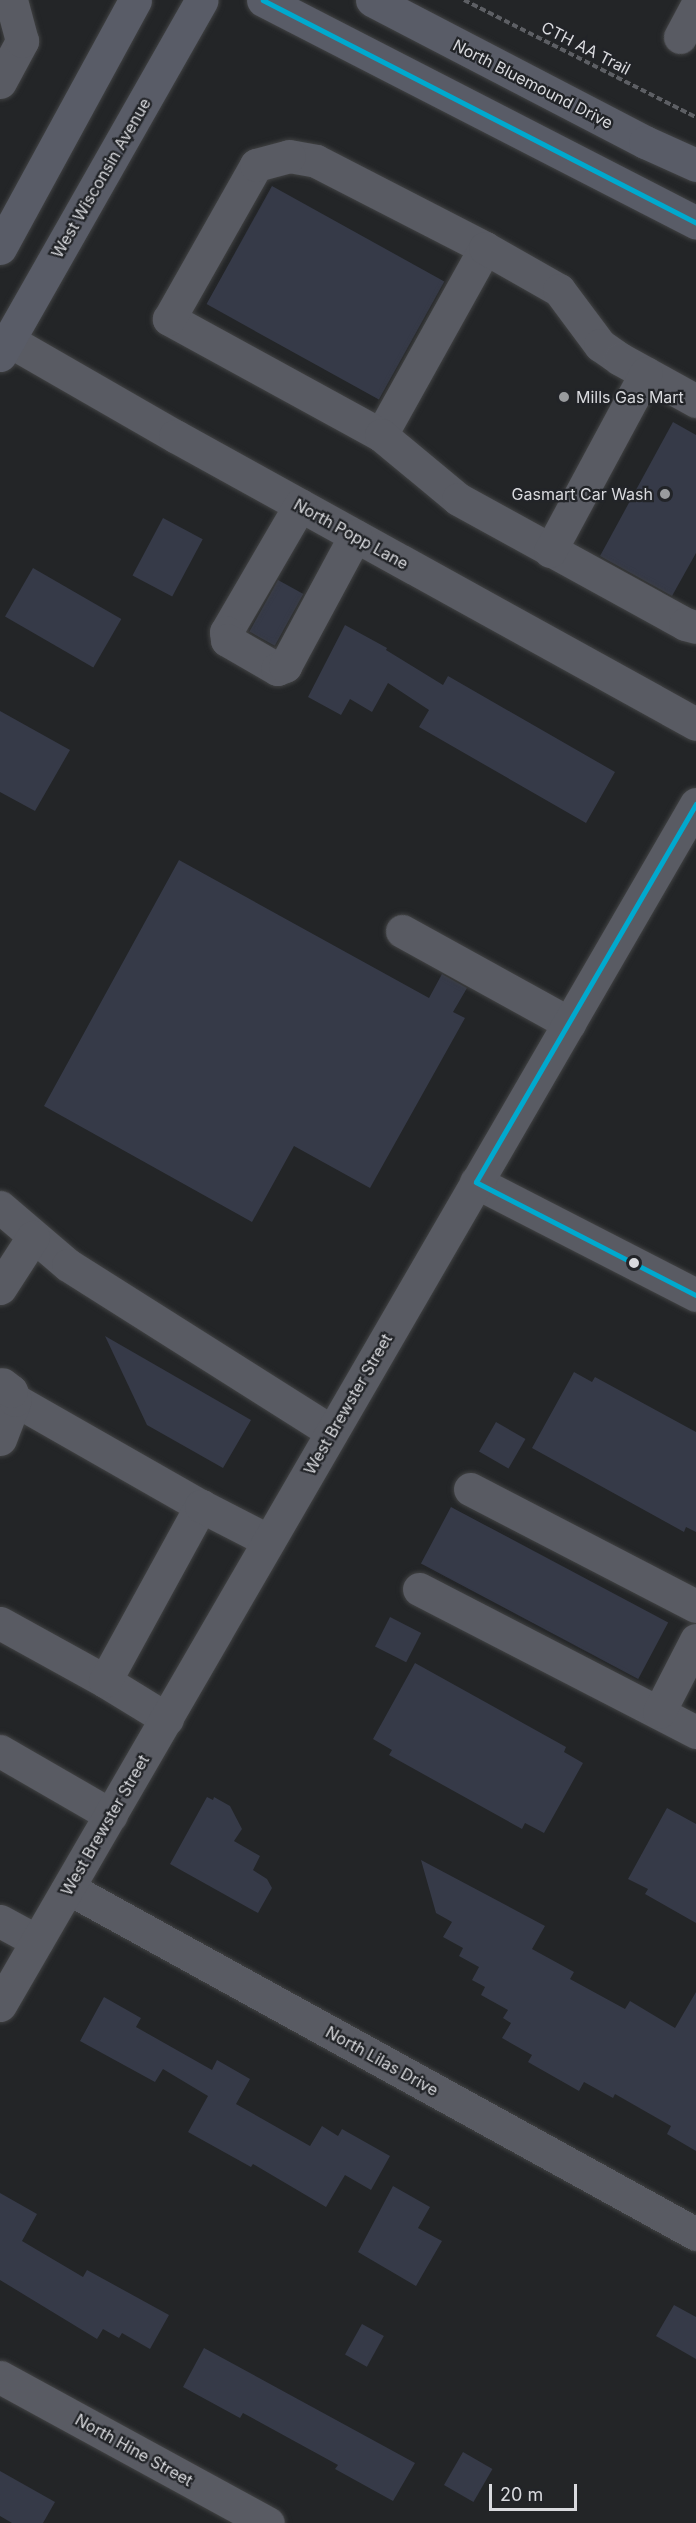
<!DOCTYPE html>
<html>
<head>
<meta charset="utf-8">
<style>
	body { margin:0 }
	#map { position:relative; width:696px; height:2523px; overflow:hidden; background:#232527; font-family:Inter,sans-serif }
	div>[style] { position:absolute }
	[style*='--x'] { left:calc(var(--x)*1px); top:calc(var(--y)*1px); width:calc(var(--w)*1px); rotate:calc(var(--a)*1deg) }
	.building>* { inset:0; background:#363a48; transform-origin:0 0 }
	.path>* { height:4px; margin-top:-2px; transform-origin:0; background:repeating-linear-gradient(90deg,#5d5f64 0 6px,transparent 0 9px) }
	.roads { filter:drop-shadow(0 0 2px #414243) drop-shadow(0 0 2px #414243) }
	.minor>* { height:33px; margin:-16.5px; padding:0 16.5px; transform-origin:16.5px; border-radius:16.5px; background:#595b63 }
	.major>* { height:33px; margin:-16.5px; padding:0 16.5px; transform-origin:16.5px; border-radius:16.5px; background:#595c67 }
	.bus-1>* { height:4.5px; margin:-2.25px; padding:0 2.25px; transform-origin:2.25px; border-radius:2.25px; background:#00a9ce }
	.dots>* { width:16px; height:16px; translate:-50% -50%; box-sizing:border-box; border:3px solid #222428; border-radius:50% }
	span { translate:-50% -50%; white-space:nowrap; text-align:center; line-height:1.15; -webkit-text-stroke:4.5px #222428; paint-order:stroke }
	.street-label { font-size:16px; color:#d9dade }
	.poi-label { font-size:16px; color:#d9dade }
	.left { translate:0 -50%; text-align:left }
	.right { translate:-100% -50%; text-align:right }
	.scale { position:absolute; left:489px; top:2484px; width:88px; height:27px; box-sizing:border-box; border:3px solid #d9dade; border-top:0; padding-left:8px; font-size:18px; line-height:21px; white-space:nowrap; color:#d9dade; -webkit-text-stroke:4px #222428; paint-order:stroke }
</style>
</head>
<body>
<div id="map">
	<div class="building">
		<i style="left:272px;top:186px;width:197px;height:135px;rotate:29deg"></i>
		<i style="clip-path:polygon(673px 422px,696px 435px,696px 553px,672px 596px,600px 556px)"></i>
		<i style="left:163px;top:518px;width:45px;height:65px;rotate:28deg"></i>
		<i style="left:33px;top:568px;width:102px;height:56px;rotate:30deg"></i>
		<i style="left:278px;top:580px;width:29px;height:59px;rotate:29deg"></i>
		<i style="clip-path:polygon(345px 625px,387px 648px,386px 650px,443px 685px,448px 676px,615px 772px,586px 823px,419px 727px,429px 710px,388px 683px,372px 712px,350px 699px,341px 715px,308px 697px)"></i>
		<i style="clip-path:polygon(0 711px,70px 750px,35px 811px,0 792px)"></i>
		<i style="clip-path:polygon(179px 860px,429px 998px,442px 974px,467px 988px,453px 1012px,465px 1018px,370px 1188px,294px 1146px,252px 1222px,44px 1106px)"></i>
		<i style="clip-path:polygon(105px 1336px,251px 1420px,223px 1468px,147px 1425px)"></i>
		<i style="clip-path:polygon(574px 1372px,592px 1382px,595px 1377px,696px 1432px,696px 1532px,686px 1527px,684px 1532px,532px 1448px)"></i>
		<i style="left:496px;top:1422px;width:34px;height:34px;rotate:30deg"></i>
		<i style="left:451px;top:1507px;width:246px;height:64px;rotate:28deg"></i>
		<i style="left:390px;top:1617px;width:35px;height:33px;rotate:27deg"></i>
		<i style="clip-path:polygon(415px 1663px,566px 1747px,564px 1752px,583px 1763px,544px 1833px,525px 1823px,522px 1829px,389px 1755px,392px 1750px,373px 1739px)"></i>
		<i style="clip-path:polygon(207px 1797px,213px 1800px,214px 1797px,230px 1806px,242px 1829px,234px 1841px,260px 1856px,253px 1870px,267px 1879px,272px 1888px,258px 1913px,170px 1864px)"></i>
		<i style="clip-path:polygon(667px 1808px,696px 1824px,696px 1923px,645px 1894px,648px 1889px,628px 1879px)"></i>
		<i style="clip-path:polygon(421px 1860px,545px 1926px,532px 1949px,574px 1972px,570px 1979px,625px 2009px,630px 2001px,675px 2028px,696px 1992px,696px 2151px,667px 2134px,671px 2126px,615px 2094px,613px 2098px,584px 2082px,579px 2091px,528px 2062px,532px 2055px,502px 2038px,511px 2023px,503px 2018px,508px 2010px,481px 1995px,485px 1987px,472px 1980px,479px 1967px,459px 1956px,463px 1948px,443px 1937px,452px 1922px,436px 1913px)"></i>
		<i style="clip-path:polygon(104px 1997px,141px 2018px,136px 2027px,212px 2070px,217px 2060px,250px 2079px,236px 2104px,310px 2146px,322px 2126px,338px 2136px,342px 2129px,390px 2156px,371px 2190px,345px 2175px,326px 2207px,253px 2164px,251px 2167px,188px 2132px,208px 2096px,163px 2069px,155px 2082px,80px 2041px)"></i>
		<i style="clip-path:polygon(393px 2186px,430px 2207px,418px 2228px,442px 2241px,416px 2286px,358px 2252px)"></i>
		<i style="clip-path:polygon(0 2193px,37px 2214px,22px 2241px,83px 2277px,87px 2270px,169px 2315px,150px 2349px,122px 2333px,119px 2338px,103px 2329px,97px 2339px,0 2280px)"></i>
		<i style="clip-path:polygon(674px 2305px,696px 2317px,696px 2359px,656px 2336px)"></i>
		<i style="left:362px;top:2324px;width:25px;height:35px;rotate:29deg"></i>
		<i style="clip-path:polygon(204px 2348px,415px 2463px,393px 2501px,335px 2469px,338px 2465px,243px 2413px,240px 2418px,183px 2387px)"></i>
		<i style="left:463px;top:2452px;width:34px;height:38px;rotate:30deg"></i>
		<i style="clip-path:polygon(0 2471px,55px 2502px,43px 2523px,12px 2523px,0 2516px)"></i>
	</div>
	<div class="path">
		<i style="--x:464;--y:0;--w:260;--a:26.8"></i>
	</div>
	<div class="roads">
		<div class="minor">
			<i style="--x:680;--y:37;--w:34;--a:-62"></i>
			<i style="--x:0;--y:82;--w:47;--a:-61.8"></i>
			<i style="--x:22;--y:41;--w:42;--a:-105"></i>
			<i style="--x:289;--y:156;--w:27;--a:10"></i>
			<i style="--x:316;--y:161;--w:190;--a:27.2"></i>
			<i style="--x:485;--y:248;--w:214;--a:119.1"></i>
			<i style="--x:381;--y:435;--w:242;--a:-151.3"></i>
			<i style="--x:169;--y:319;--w:177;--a:-60.5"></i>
			<i style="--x:256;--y:165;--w:34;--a:-15"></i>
			<i style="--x:485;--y:248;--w:85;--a:29.6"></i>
			<i style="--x:559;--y:290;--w:69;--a:53.3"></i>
			<i style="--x:600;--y:345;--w:24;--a:35"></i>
			<i style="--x:620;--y:359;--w:87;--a:28.9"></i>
			<i style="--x:8;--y:340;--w:193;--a:29.9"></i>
			<i style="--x:175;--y:436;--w:595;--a:28.93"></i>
			<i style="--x:381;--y:435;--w:100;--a:39.7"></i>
			<i style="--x:458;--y:499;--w:259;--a:28.8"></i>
			<i style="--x:685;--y:624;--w:11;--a:15"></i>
			<i style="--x:300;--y:505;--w:147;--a:120.2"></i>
			<i style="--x:226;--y:632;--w:8;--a:83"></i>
			<i style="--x:227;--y:640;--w:58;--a:30.1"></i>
			<i style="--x:277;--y:669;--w:9;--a:-21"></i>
			<i style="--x:285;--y:666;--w:148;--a:-61.7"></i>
			<i style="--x:550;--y:551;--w:202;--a:-61.7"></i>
			<i style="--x:402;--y:931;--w:191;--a:28.9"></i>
			<i style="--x:476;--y:1182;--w:247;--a:27.2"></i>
			<i style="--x:0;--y:1207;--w:89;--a:40.5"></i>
			<i style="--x:68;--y:1265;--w:312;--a:32.3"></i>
			<i style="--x:0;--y:1288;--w:61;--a:-57.1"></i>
			<i style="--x:15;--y:1400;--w:214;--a:29.7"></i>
			<i style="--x:0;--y:1439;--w:42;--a:-69"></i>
			<i style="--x:15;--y:1400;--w:10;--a:-114"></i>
			<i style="--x:11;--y:1391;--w:11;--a:-142"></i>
			<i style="--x:470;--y:1489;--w:254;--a:27.4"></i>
			<i style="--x:419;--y:1589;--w:312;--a:27.3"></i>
			<i style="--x:0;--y:1623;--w:120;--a:28.9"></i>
			<i style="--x:659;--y:1712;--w:81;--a:-62.8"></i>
			<i style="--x:167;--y:1719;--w:73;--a:-148.5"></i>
			<i style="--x:105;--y:1681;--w:200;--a:-61.3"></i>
			<i style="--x:201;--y:1506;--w:76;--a:27.2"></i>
			<i style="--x:0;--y:1751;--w:128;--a:30"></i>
			<i style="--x:68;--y:1888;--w:717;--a:28.85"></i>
			<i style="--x:0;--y:1921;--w:42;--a:28.4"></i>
			<i style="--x:0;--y:2005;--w:1388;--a:-59.91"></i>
			<i style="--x:0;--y:2377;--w:305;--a:28.6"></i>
		</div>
		<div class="major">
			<i style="--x:263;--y:0;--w:487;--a:27.2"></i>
			<i style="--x:372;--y:0;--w:308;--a:27.5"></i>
			<i style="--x:645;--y:142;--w:56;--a:24.3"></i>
			<i style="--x:0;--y:248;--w:282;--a:-61.4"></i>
			<i style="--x:0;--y:355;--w:408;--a:-60.4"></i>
		</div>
	</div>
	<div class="bus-1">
		<i style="--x:263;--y:0;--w:487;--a:27.2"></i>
		<i style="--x:476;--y:1182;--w:437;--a:-59.8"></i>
		<i style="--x:476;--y:1182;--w:247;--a:27.2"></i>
	</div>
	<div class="dots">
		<i style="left:564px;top:397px;background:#999b9e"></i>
		<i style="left:665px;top:494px;background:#999b9e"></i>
		<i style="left:634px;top:1263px;background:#d9dade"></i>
	</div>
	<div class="street-label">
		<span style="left:586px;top:48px;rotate:27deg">CTH AA Trail</span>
		<span style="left:533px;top:84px;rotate:27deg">North Bluemound Drive</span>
		<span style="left:101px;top:178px;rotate:-60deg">West Wisconsin Avenue</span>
		<span style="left:351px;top:534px;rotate:29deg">North Popp Lane</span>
		<span style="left:348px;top:1404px;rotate:-60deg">West Brewster Street</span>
		<span style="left:105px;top:1825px;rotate:-60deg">West Brewster Street</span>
		<span style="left:382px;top:2061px;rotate:29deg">North Lilas Drive</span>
		<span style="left:134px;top:2450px;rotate:29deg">North Hine Street</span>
	</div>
	<div class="poi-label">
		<span class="left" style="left:576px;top:397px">Mills Gas Mart</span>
		<span class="right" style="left:653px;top:494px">Gasmart Car Wash</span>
	</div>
	<div class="scale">20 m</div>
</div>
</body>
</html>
